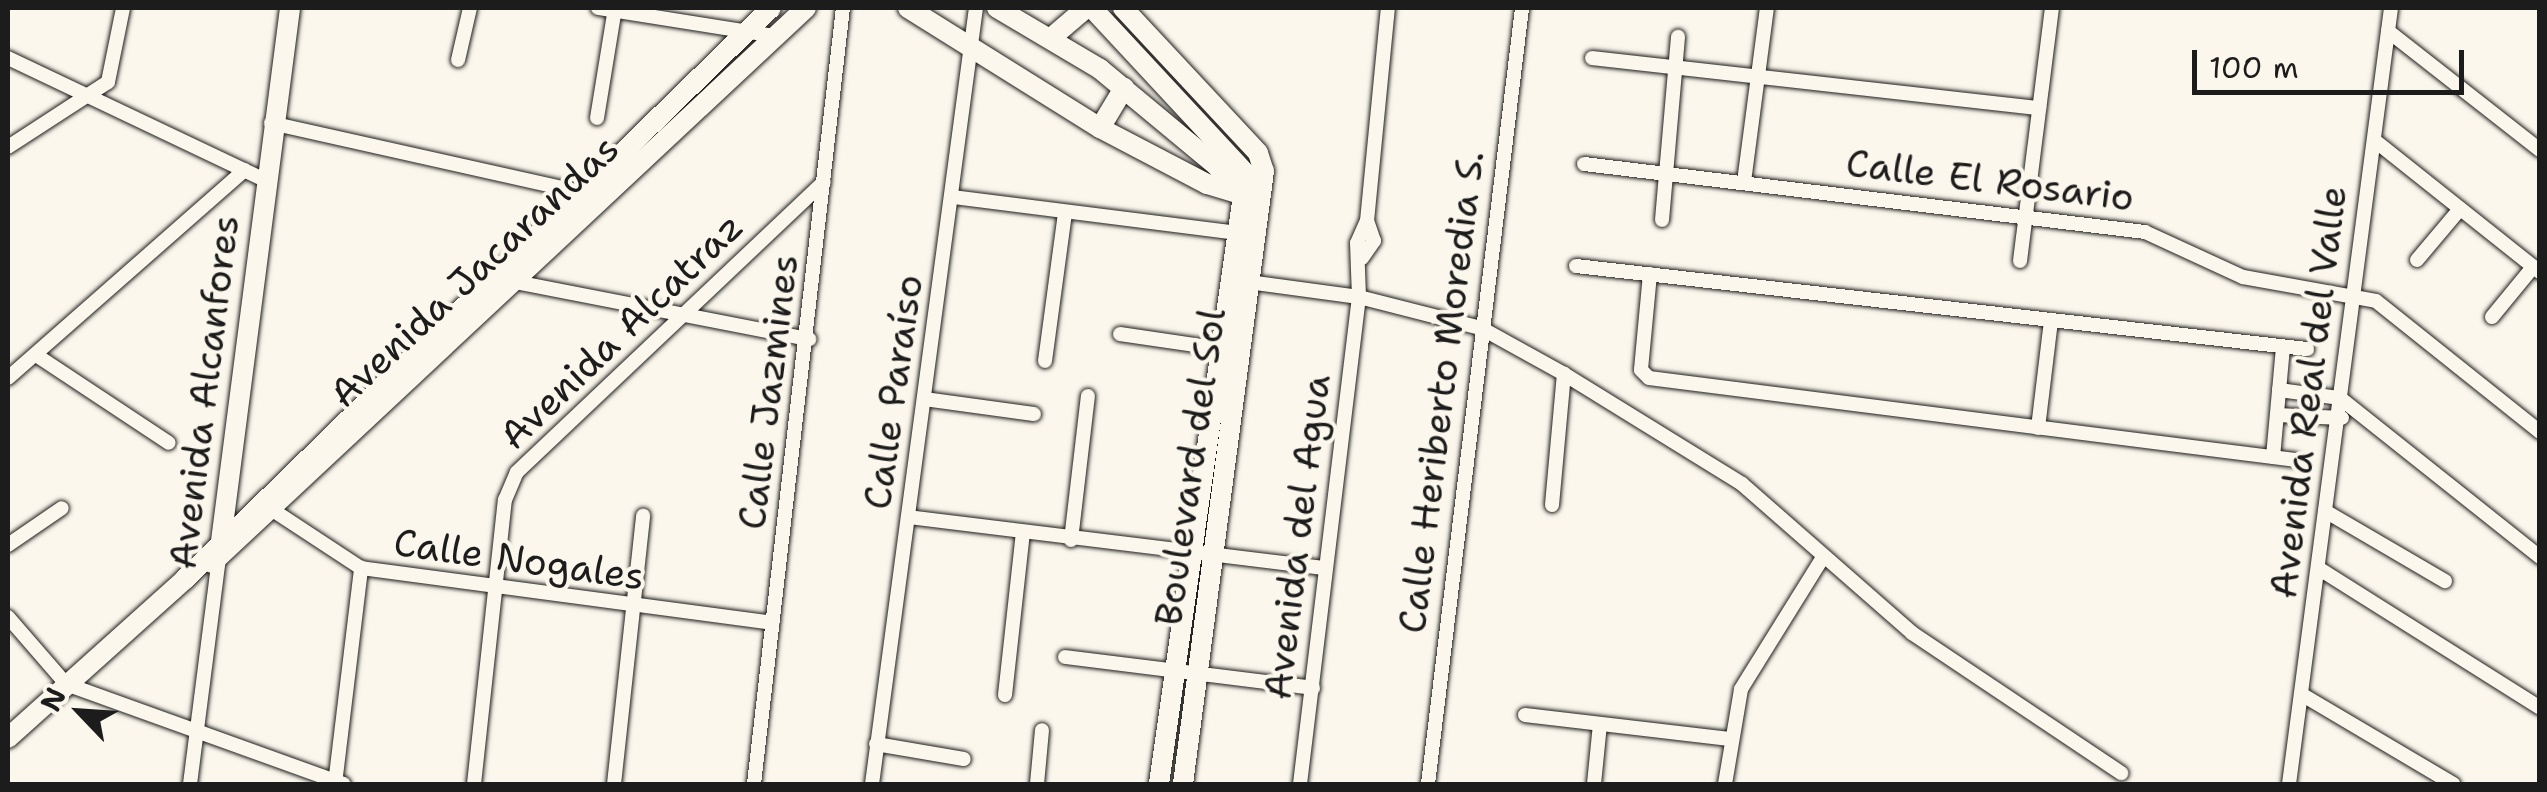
<!DOCTYPE html>
<html>
<head>
<meta charset="utf-8">
<style>
	body { margin:0 }
	#map { position:relative; width:2547px; height:792px; overflow:hidden; background:#fbf7ec; font-family:"Shantell Sans",sans-serif }
	div>[style] { position:absolute }
	[style*='--x'] { left:calc(var(--x)*1px); top:calc(var(--y)*1px); width:calc(var(--w)*1px); rotate:calc(var(--a)*1deg) }
	.roads { filter:drop-shadow(0 0 2px #1c1c1c) drop-shadow(0 0 2px #1c1c1c) }
	.street>* { height:14px; margin:-7px; padding:0 7px; transform-origin:7px; border-radius:7px; background:#fbf7ec }
	.secondary>* { height:20px; margin:-10px; padding:0 10px; transform-origin:10px; border-radius:10px; background:#fbf7ec }
	span { translate:-50% -50%; white-space:nowrap; text-align:center; line-height:1.15; -webkit-text-stroke:8px #fbf7ec; paint-order:stroke }
	.street-label { font-size:38px; color:#1c1c1c }
	.frame { position:absolute; inset:0; border:10px solid #1c1c1c; pointer-events:none }
	.north { position:absolute; left:30px; top:662px; width:100px; height:100px; -webkit-text-stroke:8px #fbf7ec; paint-order:stroke; rotate:295deg; font-size:28px; font-weight:700; line-height:40px; text-align:center; color:#1c1c1c }
	.north::after { content:''; display:block; margin:auto; width:35px; height:45px; background:#1c1c1c; clip-path:polygon(50% 0,100% 100%,50% 72%,0 100%) }
	.scale { position:absolute; left:2192px; top:50px; width:272px; height:45px; box-sizing:border-box; border:5px solid #1c1c1c; border-top:0; padding-left:12px; font-size:30px; line-height:35px; white-space:nowrap; color:#1c1c1c; -webkit-text-stroke:8px #fbf7ec; paint-order:stroke }
</style>
</head>
<body>
<div id="map">
	<div class="roads">
		<div class="street">
			<i style="--x:598;--y:8;--w:179;--a:9"></i>
			<i style="--x:2388;--y:31;--w:193;--a:38.1"></i>
			<i style="--x:8;--y:58;--w:284;--a:25.4"></i>
			<i style="--x:1592;--y:58;--w:450;--a:6.4"></i>
			<i style="--x:458;--y:60;--w:53;--a:-77"></i>
			<i style="--x:597;--y:118;--w:111;--a:-80.7"></i>
			<i style="--x:271;--y:123;--w:325;--a:12.6"></i>
			<i style="--x:2374;--y:140;--w:212;--a:38.5"></i>
			<i style="--x:8;--y:147;--w:119;--a:-33"></i>
			<i style="--x:108;--y:82;--w:76;--a:-78.5"></i>
			<i style="--x:1584;--y:164;--w:565;--a:6.91"></i>
			<i style="--x:2145;--y:232;--w:108;--a:24.7"></i>
			<i style="--x:2243;--y:277;--w:135;--a:10.2"></i>
			<i style="--x:2376;--y:301;--w:210;--a:38.6"></i>
			<i style="--x:1744;--y:182;--w:176;--a:-82.5"></i>
			<i style="--x:953;--y:197;--w:294;--a:7.2"></i>
			<i style="--x:1662;--y:220;--w:184;--a:-85"></i>
			<i style="--x:1362;--y:258;--w:21;--a:-55"></i>
			<i style="--x:1374;--y:241;--w:21;--a:-109"></i>
			<i style="--x:1367;--y:221;--w:214;--a:-84.4"></i>
			<i style="--x:2417;--y:260;--w:67;--a:-49.9"></i>
			<i style="--x:2020;--y:261;--w:255;--a:-82.8"></i>
			<i style="--x:1576;--y:266;--w:736;--a:6.48"></i>
			<i style="--x:1650;--y:274;--w:96;--a:95.4"></i>
			<i style="--x:1641;--y:370;--w:11;--a:45"></i>
			<i style="--x:1649;--y:378;--w:651;--a:7.23"></i>
			<i style="--x:510;--y:281;--w:305;--a:11"></i>
			<i style="--x:1241;--y:281;--w:119;--a:7.7"></i>
			<i style="--x:1359;--y:297;--w:126;--a:14.3"></i>
			<i style="--x:1481;--y:328;--w:95;--a:29"></i>
			<i style="--x:1564;--y:374;--w:209;--a:31.7"></i>
			<i style="--x:1742;--y:484;--w:226;--a:41.2"></i>
			<i style="--x:1912;--y:633;--w:252;--a:33.8"></i>
			<i style="--x:2492;--y:317;--w:65;--a:-50.6"></i>
			<i style="--x:1120;--y:334;--w:109;--a:8.4"></i>
			<i style="--x:36;--y:355;--w:159;--a:33.5"></i>
			<i style="--x:1045;--y:361;--w:149;--a:-82.3"></i>
			<i style="--x:8;--y:378;--w:315;--a:-41.3"></i>
			<i style="--x:2279;--y:390;--w:62;--a:7.5"></i>
			<i style="--x:2340;--y:398;--w:256;--a:38.5"></i>
			<i style="--x:924;--y:399;--w:111;--a:7.8"></i>
			<i style="--x:2277;--y:415;--w:65;--a:2.6"></i>
			<i style="--x:2038;--y:428;--w:109;--a:-83.1"></i>
			<i style="--x:2273;--y:457;--w:110;--a:-84.8"></i>
			<i style="--x:265;--y:505;--w:115;--a:33.3"></i>
			<i style="--x:361;--y:568;--w:415;--a:7.6"></i>
			<i style="--x:1552;--y:505;--w:132;--a:-84.8"></i>
			<i style="--x:2325;--y:511;--w:139;--a:30.3"></i>
			<i style="--x:908;--y:517;--w:420;--a:7"></i>
			<i style="--x:1071;--y:540;--w:145;--a:-83.3"></i>
			<i style="--x:8;--y:545;--w:65;--a:-34.4"></i>
			<i style="--x:2318;--y:568;--w:262;--a:32.2"></i>
			<i style="--x:8;--y:617;--w:89;--a:49.1"></i>
			<i style="--x:66;--y:684;--w:295;--a:19.8"></i>
			<i style="--x:1065;--y:657;--w:250;--a:7.1"></i>
			<i style="--x:2301;--y:694;--w:177;--a:30.6"></i>
			<i style="--x:1005;--y:695;--w:163;--a:-83.7"></i>
			<i style="--x:1525;--y:715;--w:206;--a:6.7"></i>
			<i style="--x:876;--y:744;--w:89;--a:9.7"></i>
			<i style="--x:190;--y:784;--w:227;--a:-82.7"></i>
			<i style="--x:335;--y:784;--w:218;--a:-83.1"></i>
			<i style="--x:474;--y:784;--w:286;--a:-83.8"></i>
			<i style="--x:505;--y:500;--w:30;--a:-67"></i>
			<i style="--x:517;--y:472;--w:422;--a:-43.4"></i>
			<i style="--x:614;--y:784;--w:270;--a:-83.8"></i>
			<i style="--x:754;--y:784;--w:781;--a:-83.46"></i>
			<i style="--x:872;--y:784;--w:783;--a:-82.37"></i>
			<i style="--x:1037;--y:784;--w:54;--a:-84.7"></i>
			<i style="--x:1300;--y:784;--w:491;--a:-83.1"></i>
			<i style="--x:1359;--y:297;--w:54;--a:-92.1"></i>
			<i style="--x:1357;--y:243;--w:24;--a:-66"></i>
			<i style="--x:1428;--y:784;--w:782;--a:-83.09"></i>
			<i style="--x:1594;--y:784;--w:60;--a:-84.3"></i>
			<i style="--x:1725;--y:784;--w:96;--a:-80.4"></i>
			<i style="--x:1741;--y:689;--w:153;--a:-58.1"></i>
			<i style="--x:2289;--y:784;--w:783;--a:-82.51"></i>
		</div>
		<div class="secondary">
			<i style="--x:908;--y:8;--w:226;--a:32"></i>
			<i style="--x:1100;--y:128;--w:121;--a:27.6"></i>
			<i style="--x:1207;--y:184;--w:46;--a:16.5"></i>
			<i style="--x:997;--y:8;--w:120;--a:30.6"></i>
			<i style="--x:1100;--y:69;--w:152;--a:39.7"></i>
			<i style="--x:1217;--y:166;--w:39;--a:52"></i>
			<i style="--x:1092;--y:8;--w:226;--a:47.1"></i>
			<i style="--x:1246;--y:174;--w:616;--a:98.12"></i>
			<i style="--x:1123;--y:8;--w:198;--a:47"></i>
			<i style="--x:1258;--y:153;--w:19;--a:72"></i>
			<i style="--x:1264;--y:171;--w:618;--a:97.53"></i>
			<i style="--x:1051;--y:38;--w:46;--a:-40.6"></i>
			<i style="--x:1100;--y:128;--w:47;--a:-59"></i>
			<i style="--x:221;--y:541;--w:537;--a:-82.62"></i>
			<i style="--x:212;--y:563;--w:813;--a:-43.06"></i>
			<i style="--x:8;--y:738;--w:238;--a:-41.9"></i>
			<i style="--x:185;--y:579;--w:818;--a:-44.26"></i>
		</div>
	</div>
	<div class="street-label">
		<span style="left:1990px;top:180px;rotate:7deg">Calle El Rosario</span>
		<span style="left:474px;top:271px;rotate:-43deg">Avenida Jacarandas</span>
		<span style="left:621px;top:331px;rotate:-44deg">Avenida Alcatraz</span>
		<span style="left:204px;top:392px;rotate:-83deg">Avenida Alcanfores</span>
		<span style="left:768px;top:392px;rotate:-83deg">Calle Jazmines</span>
		<span style="left:893px;top:392px;rotate:-82deg">Calle Paraíso</span>
		<span style="left:1441px;top:392px;rotate:-83deg">Calle Heriberto Moredia S.</span>
		<span style="left:2308px;top:392px;rotate:-83deg">Avenida Real del Valle</span>
		<span style="left:1190px;top:467px;rotate:-82deg">Boulevard del Sol</span>
		<span style="left:1297px;top:537px;rotate:-83deg">Avenida del Agua</span>
		<span style="left:519px;top:559px;rotate:8deg">Calle Nogales</span>
	</div>
	<div class="frame"></div>
	<div class="north">N</div>
	<div class="scale">100 m</div>
</div>
</body>
</html>
